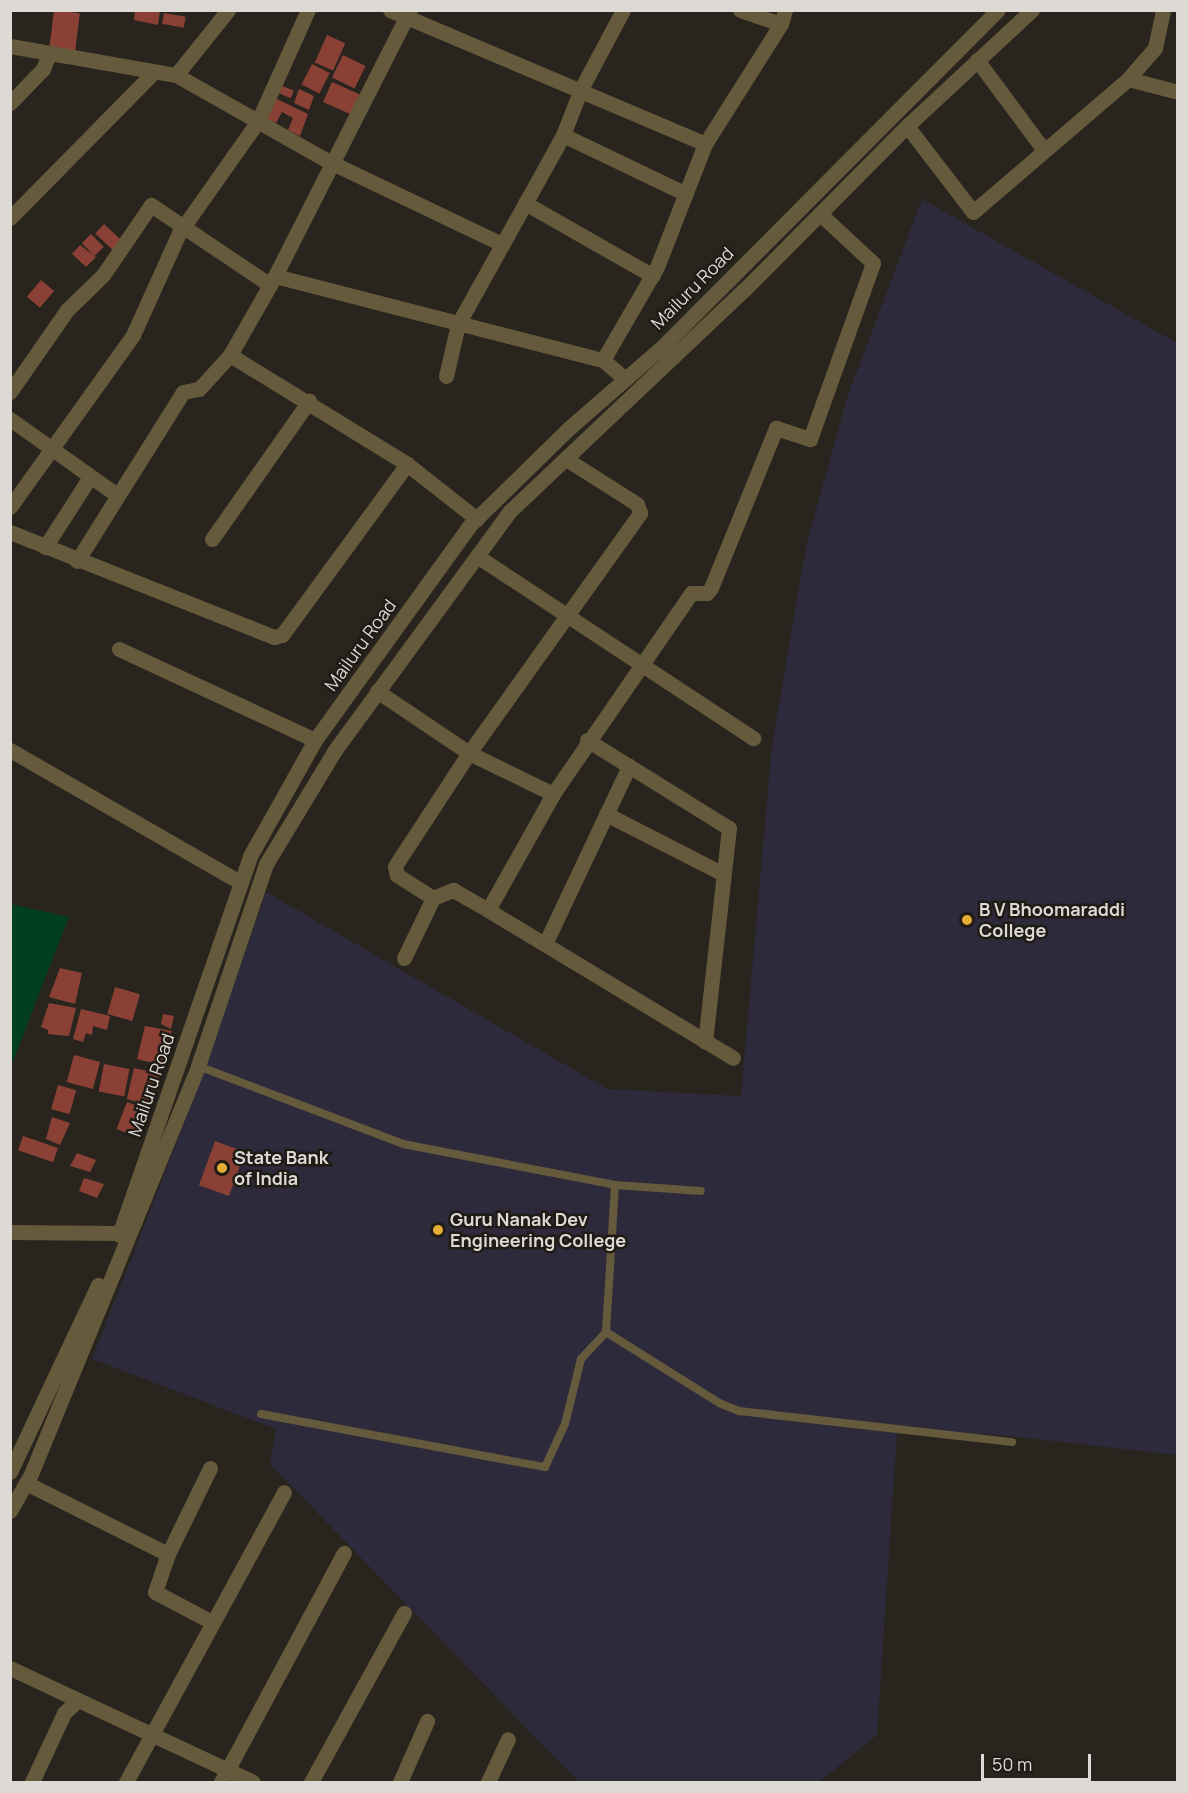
<!DOCTYPE html>
<html>
<head>
<meta charset="utf-8">
<style>
	body { margin:0 }
	#map { position:relative; width:1188px; height:1793px; overflow:hidden; background:#29251e; font-family:Manrope,sans-serif }
	div>[style] { position:absolute }
	[style*='--x'] { left:calc(var(--x)*1px); top:calc(var(--y)*1px); width:calc(var(--w)*1px); rotate:calc(var(--a)*1deg) }
	.education>* { inset:0; background:#2d2a3b }
	.green>* { inset:0; background:#023e20 }
	.building>* { inset:0; background:#8a4034; transform-origin:0 0 }
	.service>* { height:8px; margin:-4px; padding:0 4px; transform-origin:4px; border-radius:4px; background:#665a3c }
	.minor>* { height:15px; margin:-7.5px; padding:0 7.5px; transform-origin:7.5px; border-radius:7.5px; background:#665a3c }
	.tertiary>* { height:15px; margin:-7.5px; padding:0 7.5px; transform-origin:7.5px; border-radius:7.5px; background:#665a3c }
	.dots>* { width:16px; height:16px; translate:-50% -50%; box-sizing:border-box; border:3px solid #201b15; border-radius:50% }
	span { translate:-50% -50%; white-space:nowrap; text-align:center; line-height:1.15; -webkit-text-stroke:5px #201b15; paint-order:stroke }
	.street-label { font-size:18px; color:#ddd9d5 }
	.poi-label { font-size:18px; color:#ddd9d5; font-weight:700 }
	.left { translate:0 -50%; text-align:left }
	.frame { position:absolute; inset:0; border:12px solid #ddd9d5; pointer-events:none }
	.scale { position:absolute; left:981px; top:1754px; width:110px; height:27px; box-sizing:border-box; border:3px solid #ddd9d5; border-top:0; padding-left:8px; font-size:18px; line-height:21px; white-space:nowrap; color:#ddd9d5; -webkit-text-stroke:4px #201b15; paint-order:stroke }
</style>
</head>
<body>
<div id="map">
	<div class="education">
		<i style="clip-path:polygon(922px 199px,1177px 343px,1177px 1455px,1001px 1435px,897px 1431px,877px 1735px,819px 1782px,579px 1782px,270px 1464px,276px 1429px,92px 1359px,193px 1101px,266px 892px,607px 1089px,741px 1096px,772px 744px,807px 542px,848px 395px)"></i>
	</div>
	<div class="green">
		<i style="clip-path:polygon(11px 904px,69px 917px,11px 1066px,10px 904px)"></i>
	</div>
	<div class="building">
		<i style="left:54px;top:10px;width:26px;height:38px;rotate:7deg"></i>
		<i style="clip-path:polygon(135px 10px,160px 10px,158px 25px,134px 20px)"></i>
		<i style="left:164px;top:13px;width:22px;height:11px;rotate:10deg"></i>
		<i style="left:327px;top:35px;width:20px;height:30px;rotate:24deg"></i>
		<i style="left:343px;top:55px;width:25px;height:25px;rotate:26deg"></i>
		<i style="left:312px;top:64px;width:20px;height:23px;rotate:27deg"></i>
		<i style="left:332px;top:82px;width:30px;height:22px;rotate:24deg"></i>
		<i style="left:280px;top:85px;width:15px;height:8px;rotate:23deg"></i>
		<i style="clip-path:polygon(299px 89px,314px 96px,309px 110px,294px 103px)"></i>
		<i style="clip-path:polygon(275px 98px,308px 114px,300px 136px,288px 130px,293px 118px,282px 112px,276px 123px,266px 118px)"></i>
		<i style="left:104px;top:224px;width:26px;height:13px;rotate:43deg"></i>
		<i style="left:91px;top:234px;width:18px;height:13px;rotate:45deg"></i>
		<i style="clip-path:polygon(80px 245px,96px 257px,86px 267px,72px 254px)"></i>
		<i style="left:41px;top:280px;width:17px;height:22px;rotate:40deg"></i>
		<i style="clip-path:polygon(60px 968px,82px 973px,75px 1004px,49px 997px)"></i>
		<i style="left:115px;top:987px;width:26px;height:28px;rotate:16deg"></i>
		<i style="clip-path:polygon(49px 1003px,76px 1008px,69px 1036px,48px 1034px,48px 1030px,41px 1027px)"></i>
		<i style="clip-path:polygon(81px 1009px,110px 1016px,107px 1030px,93px 1026px,92px 1035px,86px 1033px,83px 1042px,73px 1039px)"></i>
		<i style="clip-path:polygon(163px 1014px,174px 1016px,171px 1029px,161px 1024px)"></i>
		<i style="clip-path:polygon(145px 1026px,172px 1031px,161px 1065px,137px 1059px)"></i>
		<i style="left:74px;top:1055px;width:27px;height:28px;rotate:15deg"></i>
		<i style="left:104px;top:1064px;width:26px;height:28px;rotate:11deg"></i>
		<i style="left:134px;top:1068px;width:26px;height:32px;rotate:13deg"></i>
		<i style="left:58px;top:1085px;width:19px;height:25px;rotate:16deg"></i>
		<i style="left:127px;top:1102px;width:19px;height:29px;rotate:21deg"></i>
		<i style="clip-path:polygon(52px 1117px,70px 1123px,60px 1145px,46px 1139px)"></i>
		<i style="left:23px;top:1136px;width:37px;height:15px;rotate:19deg"></i>
		<i style="left:215px;top:1141px;width:32px;height:47px;rotate:20deg"></i>
		<i style="clip-path:polygon(77px 1153px,96px 1160px,90px 1172px,70px 1166px)"></i>
		<i style="clip-path:polygon(84px 1178px,104px 1184px,97px 1198px,79px 1191px)"></i>
	</div>
	<div class="service">
		<i style="--x:198;--y:1066;--w:219;--a:20.8"></i>
		<i style="--x:403;--y:1144;--w:216;--a:10.9"></i>
		<i style="--x:615;--y:1185;--w:86;--a:4"></i>
		<i style="--x:606;--y:1332;--w:133;--a:32.1"></i>
		<i style="--x:719;--y:1403;--w:22;--a:22"></i>
		<i style="--x:739;--y:1411;--w:275;--a:6.5"></i>
		<i style="--x:261;--y:1414;--w:289;--a:10.6"></i>
		<i style="--x:545;--y:1467;--w:47;--a:-65.1"></i>
		<i style="--x:565;--y:1424;--w:67;--a:-76.2"></i>
		<i style="--x:581;--y:1359;--w:37;--a:-47"></i>
		<i style="--x:606;--y:1332;--w:147;--a:-86.5"></i>
	</div>
	<div class="minor">
		<i style="--x:390;--y:10;--w:342;--a:23"></i>
		<i style="--x:740;--y:10;--w:43;--a:18.9"></i>
		<i style="--x:10;--y:46;--w:169;--a:9.9"></i>
		<i style="--x:176;--y:75;--w:177;--a:29.5"></i>
		<i style="--x:330;--y:162;--w:188;--a:25.5"></i>
		<i style="--x:977;--y:60;--w:111;--a:53.4"></i>
		<i style="--x:176;--y:75;--w:83;--a:-51.3"></i>
		<i style="--x:1128;--y:79;--w:52;--a:14.6"></i>
		<i style="--x:10;--y:103;--w:47;--a:-45.9"></i>
		<i style="--x:43;--y:69;--w:16;--a:-68"></i>
		<i style="--x:907;--y:126;--w:108;--a:52.5"></i>
		<i style="--x:973;--y:212;--w:204;--a:-40.6"></i>
		<i style="--x:1128;--y:79;--w:41;--a:-48.9"></i>
		<i style="--x:1155;--y:48;--w:39;--a:-78"></i>
		<i style="--x:563;--y:135;--w:136;--a:25.6"></i>
		<i style="--x:525;--y:203;--w:147;--a:29.7"></i>
		<i style="--x:10;--y:218;--w:205;--a:-45.4"></i>
		<i style="--x:275;--y:276;--w:339;--a:14.4"></i>
		<i style="--x:230;--y:355;--w:208;--a:31.6"></i>
		<i style="--x:407;--y:464;--w:89;--a:38.2"></i>
		<i style="--x:446;--y:376;--w:53;--a:-77"></i>
		<i style="--x:458;--y:324;--w:216;--a:-60.9"></i>
		<i style="--x:563;--y:135;--w:49;--a:-68.6"></i>
		<i style="--x:581;--y:89;--w:89;--a:-62"></i>
		<i style="--x:625;--y:379;--w:29;--a:-139"></i>
		<i style="--x:603;--y:360;--w:108;--a:-59.9"></i>
		<i style="--x:657;--y:267;--w:132;--a:-68.7"></i>
		<i style="--x:705;--y:144;--w:142;--a:-57.7"></i>
		<i style="--x:781;--y:24;--w:15;--a:-74"></i>
		<i style="--x:10;--y:392;--w:100;--a:-55.2"></i>
		<i style="--x:67;--y:310;--w:50;--a:-44.2"></i>
		<i style="--x:103;--y:275;--w:85;--a:-55.6"></i>
		<i style="--x:151;--y:205;--w:143;--a:33.9"></i>
		<i style="--x:10;--y:419;--w:131;--a:35.4"></i>
		<i style="--x:10;--y:507;--w:211;--a:-54.4"></i>
		<i style="--x:133;--y:335;--w:112;--a:-65.7"></i>
		<i style="--x:179;--y:233;--w:137;--a:-54.8"></i>
		<i style="--x:258;--y:121;--w:122;--a:-65.8"></i>
		<i style="--x:10;--y:532;--w:284;--a:21.7"></i>
		<i style="--x:274;--y:637;--w:8;--a:-14"></i>
		<i style="--x:282;--y:635;--w:212;--a:-53.8"></i>
		<i style="--x:212;--y:539;--w:169;--a:-54.9"></i>
		<i style="--x:45;--y:547;--w:83;--a:-57.3"></i>
		<i style="--x:477;--y:556;--w:331;--a:33.4"></i>
		<i style="--x:77;--y:561;--w:199;--a:-57.9"></i>
		<i style="--x:183;--y:392;--w:16;--a:-11"></i>
		<i style="--x:199;--y:389;--w:46;--a:-47.6"></i>
		<i style="--x:230;--y:355;--w:91;--a:-60.3"></i>
		<i style="--x:275;--y:276;--w:298;--a:-63.1"></i>
		<i style="--x:119;--y:649;--w:216;--a:24.9"></i>
		<i style="--x:377;--y:691;--w:111;--a:34"></i>
		<i style="--x:469;--y:753;--w:93;--a:26"></i>
		<i style="--x:553;--y:794;--w:244;--a:-55.5"></i>
		<i style="--x:691;--y:593;--w:16;--a:0"></i>
		<i style="--x:707;--y:593;--w:6;--a:-51"></i>
		<i style="--x:711;--y:588;--w:173;--a:-67.9"></i>
		<i style="--x:776;--y:428;--w:36;--a:18"></i>
		<i style="--x:810;--y:439;--w:187;--a:-70.3"></i>
		<i style="--x:873;--y:263;--w:72;--a:-137.2"></i>
		<i style="--x:587;--y:740;--w:167;--a:31.8"></i>
		<i style="--x:729;--y:828;--w:215;--a:96.4"></i>
		<i style="--x:10;--y:750;--w:265;--a:29.9"></i>
		<i style="--x:606;--y:814;--w:131;--a:27.1"></i>
		<i style="--x:433;--y:898;--w:22;--a:-22"></i>
		<i style="--x:453;--y:890;--w:40;--a:29.7"></i>
		<i style="--x:488;--y:910;--w:133;--a:-60.7"></i>
		<i style="--x:488;--y:910;--w:286;--a:31.1"></i>
		<i style="--x:545;--y:944;--w:197;--a:-64.7"></i>
		<i style="--x:404;--y:958;--w:67;--a:-64.2"></i>
		<i style="--x:433;--y:898;--w:43;--a:-147.4"></i>
		<i style="--x:397;--y:875;--w:9;--a:-103"></i>
		<i style="--x:395;--y:866;--w:135;--a:-56.8"></i>
		<i style="--x:469;--y:753;--w:295;--a:-54.5"></i>
		<i style="--x:640;--y:513;--w:9;--a:-108"></i>
		<i style="--x:637;--y:504;--w:84;--a:-147.6"></i>
		<i style="--x:10;--y:1232;--w:109;--a:0.5"></i>
		<i style="--x:210;--y:1468;--w:96;--a:116"></i>
		<i style="--x:168;--y:1554;--w:40;--a:108.9"></i>
		<i style="--x:155;--y:1592;--w:64;--a:27.8"></i>
		<i style="--x:26;--y:1483;--w:159;--a:26.6"></i>
		<i style="--x:10;--y:1668;--w:268;--a:25.1"></i>
		<i style="--x:32;--y:1782;--w:76;--a:-65.1"></i>
		<i style="--x:64;--y:1713;--w:19;--a:-43"></i>
		<i style="--x:126;--y:1782;--w:330;--a:-61.4"></i>
		<i style="--x:221;--y:1782;--w:260;--a:-61.8"></i>
		<i style="--x:311;--y:1782;--w:193;--a:-61.2"></i>
		<i style="--x:400;--y:1782;--w:67;--a:-66.1"></i>
		<i style="--x:488;--y:1782;--w:47;--a:-65.1"></i>
	</div>
	<div class="tertiary">
		<i style="--x:119;--y:1235;--w:401;--a:-70.9"></i>
		<i style="--x:250;--y:856;--w:133;--a:-60.7"></i>
		<i style="--x:315;--y:740;--w:266;--a:-54.2"></i>
		<i style="--x:471;--y:524;--w:136;--a:-44.4"></i>
		<i style="--x:568;--y:429;--w:123;--a:-41.1"></i>
		<i style="--x:661;--y:348;--w:477;--a:-45.1"></i>
		<i style="--x:10;--y:1472;--w:207;--a:-64.8"></i>
		<i style="--x:10;--y:1511;--w:43;--a:-60.4"></i>
		<i style="--x:31;--y:1474;--w:441;--a:-67.7"></i>
		<i style="--x:198;--y:1066;--w:213;--a:-71.4"></i>
		<i style="--x:266;--y:864;--w:133;--a:-58.8"></i>
		<i style="--x:335;--y:750;--w:296;--a:-53.8"></i>
		<i style="--x:510;--y:511;--w:323;--a:-43.4"></i>
		<i style="--x:745;--y:289;--w:230;--a:-45.2"></i>
		<i style="--x:907;--y:126;--w:171;--a:-42.9"></i>
	</div>
	<div class="dots">
		<i style="left:967px;top:920px;background:#e4ae35"></i>
		<i style="left:222px;top:1168px;background:#e4ae35"></i>
		<i style="left:438px;top:1230px;background:#e4ae35"></i>
	</div>
	<div class="street-label">
		<span style="left:692px;top:288px;rotate:-45deg">Mailuru Road</span>
		<span style="left:360px;top:645px;rotate:-54deg">Mailuru Road</span>
		<span style="left:151px;top:1085px;rotate:-71deg">Mailuru Road</span>
	</div>
	<div class="poi-label">
		<span class="left" style="left:979px;top:920px">B V Bhoomaraddi<br>College</span>
		<span class="left" style="left:234px;top:1168px">State Bank<br>of India</span>
		<span class="left" style="left:450px;top:1230px">Guru Nanak Dev<br>Engineering College</span>
	</div>
	<div class="frame"></div>
	<div class="scale">50 m</div>
</div>
</body>
</html>
